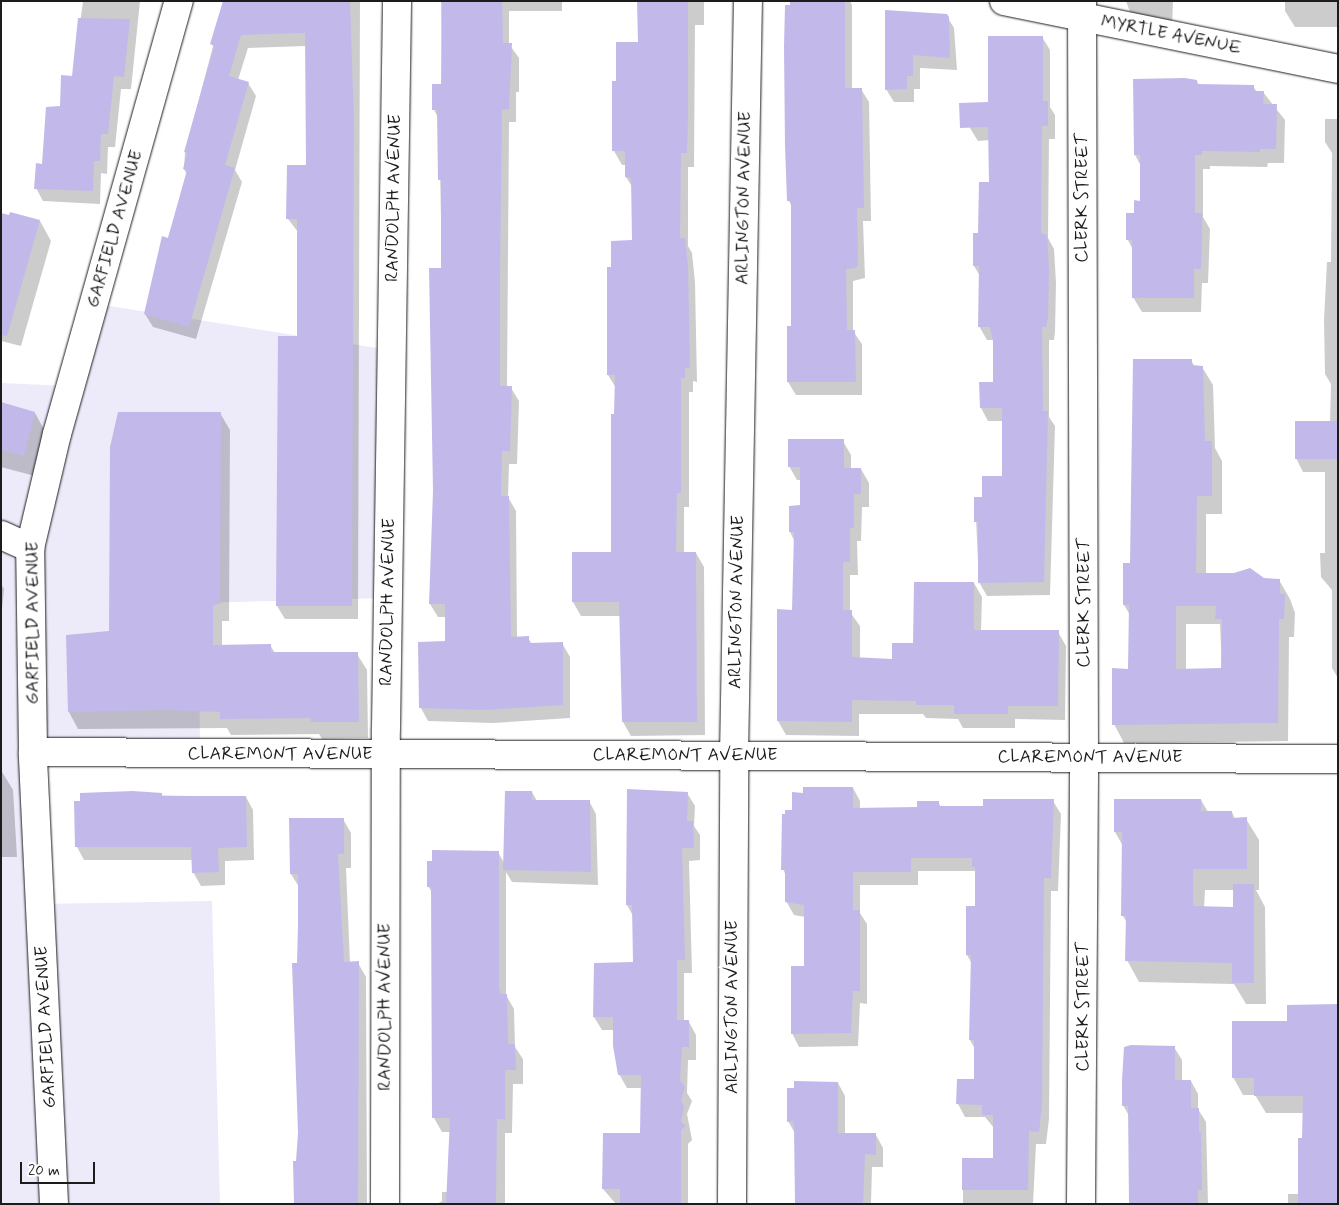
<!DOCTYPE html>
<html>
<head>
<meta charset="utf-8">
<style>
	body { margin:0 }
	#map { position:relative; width:1339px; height:1205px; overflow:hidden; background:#fff; font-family:Mynerve,sans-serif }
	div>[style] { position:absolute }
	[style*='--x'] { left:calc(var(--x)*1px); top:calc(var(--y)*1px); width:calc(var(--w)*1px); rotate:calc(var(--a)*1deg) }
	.built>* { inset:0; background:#edeaf9 }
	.shadow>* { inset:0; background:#0003 }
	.building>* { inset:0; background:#c2b9ea; transform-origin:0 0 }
	.roads { filter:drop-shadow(0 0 1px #1c1c1c) drop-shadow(0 0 1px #1c1c1c) }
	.minor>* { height:28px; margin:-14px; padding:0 14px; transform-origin:14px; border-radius:14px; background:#fff }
	.major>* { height:28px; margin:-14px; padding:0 14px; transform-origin:14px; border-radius:14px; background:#fff }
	span { translate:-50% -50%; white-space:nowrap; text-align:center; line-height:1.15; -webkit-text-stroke:5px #fff; paint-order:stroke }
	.street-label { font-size:18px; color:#1c1c1c }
	.frame { position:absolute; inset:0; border:2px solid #1c1c1c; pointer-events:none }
	.scale { position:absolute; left:20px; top:1162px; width:75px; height:22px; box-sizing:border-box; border:2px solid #1c1c1c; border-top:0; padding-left:6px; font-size:15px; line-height:18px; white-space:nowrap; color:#1c1c1c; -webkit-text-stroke:4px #fff; paint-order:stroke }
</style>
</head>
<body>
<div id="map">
	<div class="built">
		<i style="clip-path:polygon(90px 303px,390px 350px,388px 598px,198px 603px,200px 743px,25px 745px,40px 904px,212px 901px,220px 1204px,1px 1204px,1px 383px,67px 386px)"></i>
	</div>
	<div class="shadow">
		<i style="clip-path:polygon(83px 1px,140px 1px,131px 89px,121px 89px,115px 147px,108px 147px,107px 174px,101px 173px,100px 204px,43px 201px,36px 188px,73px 77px)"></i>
		<i style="clip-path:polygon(225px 1px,360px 1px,358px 619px,285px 619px,277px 606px,298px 338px,298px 232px,288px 219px,307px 167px,306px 46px,248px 48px,238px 80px,248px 83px,256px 96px,235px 170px,242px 182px,196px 339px,153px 327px,145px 314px,187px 175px,184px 169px,185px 152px)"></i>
		<i style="clip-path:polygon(441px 1px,562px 1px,562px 11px,509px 11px,509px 44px,519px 58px,519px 92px,516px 92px,516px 122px,509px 122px,507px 388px,511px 388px,519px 401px,517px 464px,509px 464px,508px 497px,516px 511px,517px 638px,528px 638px,532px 644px,562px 643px,570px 657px,570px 718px,493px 723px,428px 721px,421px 708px,420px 643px,447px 642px,446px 617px,438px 617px,430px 604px,442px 269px,439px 119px,434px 110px,442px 85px)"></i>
		<i style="clip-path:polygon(639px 1px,704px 1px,704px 25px,695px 25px,694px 167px,688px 167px,688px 246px,692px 253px,695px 282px,697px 382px,693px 381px,693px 392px,689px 392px,689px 507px,684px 507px,684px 553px,696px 553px,704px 567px,705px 735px,631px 736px,623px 722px,620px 616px,581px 616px,573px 602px,612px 553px,616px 388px,608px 375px,612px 269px,633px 242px,633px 188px,626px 177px,626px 165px,622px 165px,614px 151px,617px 43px,639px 43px)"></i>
		<i style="clip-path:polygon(791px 1px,850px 1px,852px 5px,852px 89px,861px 89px,869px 102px,871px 221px,863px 221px,865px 278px,853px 281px,853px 331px,862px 344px,862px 395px,796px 395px,788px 382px,788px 327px,792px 327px,792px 207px,789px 201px)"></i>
		<i style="clip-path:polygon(1126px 1px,1173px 1px,1172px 27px,1133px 20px)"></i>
		<i style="clip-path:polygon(1285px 1px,1338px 1px,1338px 27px,1295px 27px,1285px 11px)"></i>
		<i style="clip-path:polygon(886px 11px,946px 15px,954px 28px,957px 70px,920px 68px,920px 89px,914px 89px,914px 102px,894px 102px,886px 89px)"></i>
		<i style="clip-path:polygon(1042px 37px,1050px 50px,1050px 107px,1055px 115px,1055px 139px,1049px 139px,1048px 238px,1054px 249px,1056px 283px,1055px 332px,1054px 340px,1049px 340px,1049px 417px,1055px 426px,1050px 595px,987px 596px,979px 582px,975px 498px,983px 498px,1003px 477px,1003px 421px,988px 421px,981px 408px,995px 383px,994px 340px,987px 340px,979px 326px,980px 276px,974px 266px,990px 183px,990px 140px,978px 141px,970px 128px,977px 104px,989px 103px)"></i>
		<i style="clip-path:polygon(1197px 81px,1199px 85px,1253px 86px,1257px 92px,1263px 92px,1285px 120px,1284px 163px,1268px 163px,1267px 167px,1210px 166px,1210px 169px,1203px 169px,1203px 217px,1210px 229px,1208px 283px,1202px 283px,1201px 312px,1142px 312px,1133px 297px,1133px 250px,1128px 240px,1128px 214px,1135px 214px,1141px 202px,1141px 166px,1135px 155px)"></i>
		<i style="clip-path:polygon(1325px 119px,1338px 119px,1338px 678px,1332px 668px,1332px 590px,1321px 577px,1320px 553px,1325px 553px,1325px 472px,1303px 472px,1296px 458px,1330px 422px,1331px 384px,1325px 374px,1324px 320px,1327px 262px,1331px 262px,1332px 153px,1325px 142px)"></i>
		<i style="clip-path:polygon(1px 214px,40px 221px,51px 241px,21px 346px,1px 341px)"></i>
		<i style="clip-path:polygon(evenodd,1191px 360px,1195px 367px,1202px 367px,1213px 385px,1215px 448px,1222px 461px,1222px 514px,1206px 514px,1206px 574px,1279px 580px,1290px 599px,1295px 613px,1294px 637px,1289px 637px,1288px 741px,1124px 743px,1114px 724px,1129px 670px,1130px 615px,1124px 605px,1131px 564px,1191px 360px,1186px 624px,1220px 624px,1222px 670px,1186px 670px,1186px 624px)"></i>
		<i style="clip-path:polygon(1px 404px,35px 413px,46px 433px,35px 476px,1px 467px)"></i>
		<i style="clip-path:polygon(220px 413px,230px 430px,229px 621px,222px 621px,222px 646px,270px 645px,275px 653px,357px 654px,367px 670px,368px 738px,322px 739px,319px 734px,231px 735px,227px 728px,78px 729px,69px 712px,68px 636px,110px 632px)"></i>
		<i style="clip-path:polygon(843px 441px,851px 455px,851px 469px,861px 469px,869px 483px,869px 507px,862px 507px,861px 541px,857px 541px,858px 575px,850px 575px,850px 612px,860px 626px,860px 659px,893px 661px,914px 644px,974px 583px,982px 597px,981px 631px,1058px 632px,1066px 646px,1065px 720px,1015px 719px,1015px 728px,963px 728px,958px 719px,926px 718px,923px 714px,859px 714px,859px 736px,786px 735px,778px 721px,778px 611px,794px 611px,795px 542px,790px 532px,790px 508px,801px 506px,801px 480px,797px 480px,789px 466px)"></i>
		<i style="clip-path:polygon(1px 584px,4px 589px,2px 609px,1px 609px)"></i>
		<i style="clip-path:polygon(1px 770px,13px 790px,17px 857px,1px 857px)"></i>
		<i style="clip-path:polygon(853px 788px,860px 801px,860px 809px,918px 809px,938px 802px,941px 807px,984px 807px,1053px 801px,1061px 814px,1058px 891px,1051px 891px,1049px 1119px,1046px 1144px,1036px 1144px,1033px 1204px,963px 1204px,963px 1159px,994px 1159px,994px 1128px,985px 1117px,965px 1117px,958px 1104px,975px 1080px,975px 1049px,970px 1040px,972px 964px,967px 955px,977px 907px,975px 871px,918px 871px,918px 885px,860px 885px,860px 913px,867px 924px,867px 1004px,860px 1003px,858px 1046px,799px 1047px,792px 1033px,805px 968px,805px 917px,794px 915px,786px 901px,786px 876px,783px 869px,793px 811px,804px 794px)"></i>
		<i style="clip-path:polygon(628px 790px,687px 793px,695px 806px,694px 826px,700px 835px,700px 860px,689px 861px,692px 973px,684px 973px,684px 1022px,689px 1022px,696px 1035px,696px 1060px,688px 1060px,687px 1093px,692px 1101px,687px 1114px,692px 1140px,688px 1144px,688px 1204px,616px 1204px,603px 1189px,642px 1134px,642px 1088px,627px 1088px,619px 1074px,616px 1030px,602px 1030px,594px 1017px,595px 964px,634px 963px,633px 916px,627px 905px)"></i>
		<i style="clip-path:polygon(532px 792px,537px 801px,589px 801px,596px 814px,598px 885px,512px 882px,506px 872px,506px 995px,514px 1009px,515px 1047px,523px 1059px,523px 1084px,513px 1084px,512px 1133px,505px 1133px,505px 1204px,437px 1204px,442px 1201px,442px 1192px,447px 1192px,451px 1132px,442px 1132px,434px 1118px,433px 894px,428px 886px,498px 852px,504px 863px)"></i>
		<i style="clip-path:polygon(82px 794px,246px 797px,253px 810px,254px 860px,225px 861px,225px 885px,201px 886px,193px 872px,193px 860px,84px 860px,77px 847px)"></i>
		<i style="clip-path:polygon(evenodd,1201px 800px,1208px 812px,1232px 812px,1235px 819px,1246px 819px,1259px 840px,1259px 890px,1256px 890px,1265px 907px,1266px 1004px,1246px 1004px,1234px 984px,1139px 982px,1127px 960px,1127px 923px,1123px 916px,1123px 846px,1115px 832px,1201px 800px,1205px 890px,1234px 890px,1234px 908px,1204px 908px,1205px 890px)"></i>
		<i style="clip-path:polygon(343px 819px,351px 833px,351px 868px,346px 868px,350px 963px,358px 963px,366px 977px,367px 1204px,295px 1204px,299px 1133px,294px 964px,298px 964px,299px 887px,291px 874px)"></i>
		<i style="clip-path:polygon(1288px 1022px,1338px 1204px,1288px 1204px,1288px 1194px,1299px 1194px,1304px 1113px,1266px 1113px,1255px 1095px,1243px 1095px,1233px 1077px)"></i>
		<i style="clip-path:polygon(1174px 1047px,1182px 1060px,1182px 1081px,1191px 1081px,1198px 1094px,1198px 1109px,1206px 1122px,1208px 1204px,1130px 1204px,1129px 1116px,1123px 1105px)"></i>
		<i style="clip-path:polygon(838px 1083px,845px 1096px,845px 1135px,876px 1135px,883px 1148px,883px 1167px,872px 1167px,871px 1204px,796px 1204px,796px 1135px,788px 1121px)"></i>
	</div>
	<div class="building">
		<i style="clip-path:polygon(223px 1px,350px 1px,354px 120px,352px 606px,276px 606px,278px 336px,297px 336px,297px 219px,286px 219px,287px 165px,306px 165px,305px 33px,241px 35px,229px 76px,249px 82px,225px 165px,235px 168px,189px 327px,144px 314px,162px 236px,168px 238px,187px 170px,183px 169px,187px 153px,184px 152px,214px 46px,210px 44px)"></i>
		<i style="clip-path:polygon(442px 1px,502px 1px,503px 43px,512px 43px,509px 109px,502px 110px,500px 273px,500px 386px,512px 386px,510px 451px,502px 451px,501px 496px,509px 496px,511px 637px,529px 636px,529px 643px,563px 642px,563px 705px,485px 710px,419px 708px,418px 642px,445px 641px,445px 604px,429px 604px,433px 491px,429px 268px,441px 268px,441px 180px,438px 180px,437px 110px,432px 110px,432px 84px,441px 84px)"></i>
		<i style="clip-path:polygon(637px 1px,688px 1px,688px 113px,687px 153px,681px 153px,680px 238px,685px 238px,688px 267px,690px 368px,685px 368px,685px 378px,681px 378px,681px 493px,677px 493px,676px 552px,696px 552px,697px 722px,622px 722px,619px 602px,572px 602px,572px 552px,611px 552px,611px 414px,614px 414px,615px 375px,607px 375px,607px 267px,611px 267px,611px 241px,632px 240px,631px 178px,625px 177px,625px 151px,612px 151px,612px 81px,616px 81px,616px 42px,638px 42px)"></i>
		<i style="clip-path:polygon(790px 1px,845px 1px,845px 88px,862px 88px,864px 208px,857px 208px,858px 265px,856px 268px,846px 269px,847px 330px,855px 330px,856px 382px,787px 382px,787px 326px,791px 326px,791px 201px,787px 201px,785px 146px,784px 46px,785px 5px,790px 5px)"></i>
		<i style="clip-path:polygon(885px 10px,947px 14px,949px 17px,950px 58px,913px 55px,913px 76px,907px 76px,907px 89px,885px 90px)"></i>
		<i style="clip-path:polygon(78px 18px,130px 19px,124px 77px,114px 76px,108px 134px,101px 134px,100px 161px,94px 161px,93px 191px,34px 189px,36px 163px,42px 164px,46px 107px,60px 106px,61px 75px,72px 76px)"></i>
		<i style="clip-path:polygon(988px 36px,1043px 36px,1043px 101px,1048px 101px,1048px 126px,1042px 126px,1041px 233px,1047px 235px,1049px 269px,1048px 318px,1046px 327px,1042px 327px,1043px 411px,1048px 411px,1044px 582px,978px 583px,978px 522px,974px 522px,974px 497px,982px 497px,982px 476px,1002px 476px,1002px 408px,980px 408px,979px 382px,993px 382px,993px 341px,990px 327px,978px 327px,979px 266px,973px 266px,973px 233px,978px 233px,979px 182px,989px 182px,988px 127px,960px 128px,959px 103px,988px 102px)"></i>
		<i style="clip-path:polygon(1185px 78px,1197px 80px,1197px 84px,1254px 85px,1254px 91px,1264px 91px,1263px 104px,1277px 104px,1276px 149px,1260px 149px,1260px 152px,1202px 151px,1202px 155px,1195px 155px,1195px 213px,1202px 213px,1202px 241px,1201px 269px,1194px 269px,1194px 298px,1132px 298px,1132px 240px,1126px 240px,1126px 213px,1134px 213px,1134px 200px,1140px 201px,1140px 155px,1134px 155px,1133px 79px)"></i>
		<i style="clip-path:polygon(10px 212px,40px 220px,7px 336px,1px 335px,1px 213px,9px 215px)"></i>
		<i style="clip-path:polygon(evenodd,1133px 359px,1192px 359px,1192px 365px,1203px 366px,1205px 441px,1212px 441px,1212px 496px,1197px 496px,1196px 573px,1234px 573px,1250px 568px,1264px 578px,1280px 579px,1280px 594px,1285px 594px,1284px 619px,1279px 619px,1278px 723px,1112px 725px,1112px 668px,1128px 669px,1129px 605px,1123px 605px,1123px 563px,1130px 563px,1133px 359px,1176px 606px,1216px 606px,1215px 619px,1222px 619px,1221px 668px,1176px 669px,1176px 606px)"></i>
		<i style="clip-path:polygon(1px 402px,35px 412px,24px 456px,1px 450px)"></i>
		<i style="clip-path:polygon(118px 412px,221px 412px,220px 604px,213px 605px,213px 645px,271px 644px,271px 652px,358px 652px,359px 722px,311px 722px,311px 718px,220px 719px,220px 712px,164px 710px,68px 712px,66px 635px,109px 631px,110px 447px)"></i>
		<i style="left:1295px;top:421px;width:43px;height:38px"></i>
		<i style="clip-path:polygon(788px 439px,844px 439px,844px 468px,861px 468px,861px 494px,854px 494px,854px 528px,850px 528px,850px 562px,843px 562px,843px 610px,852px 610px,852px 657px,892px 659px,892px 643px,913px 643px,914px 582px,974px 582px,974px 630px,1059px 630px,1058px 706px,1008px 706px,1008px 714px,954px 714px,954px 705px,916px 705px,916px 701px,852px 700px,852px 722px,777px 721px,777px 609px,792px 610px,794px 532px,789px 532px,789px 506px,800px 505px,800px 467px,788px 467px)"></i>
		<i style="clip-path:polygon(803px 787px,853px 787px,853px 808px,917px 807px,917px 801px,939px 801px,939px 806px,983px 806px,983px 799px,1054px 799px,1051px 878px,1044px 878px,1042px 1105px,1039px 1132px,1029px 1131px,1028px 1190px,962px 1190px,962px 1158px,993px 1158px,993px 1115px,982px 1115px,982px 1105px,956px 1104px,957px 1079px,974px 1079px,974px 1040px,969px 1040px,971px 955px,966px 955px,966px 906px,975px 906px,975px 867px,972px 867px,972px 858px,911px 858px,911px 872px,853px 872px,853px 910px,860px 910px,860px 991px,853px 991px,851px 1033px,791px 1034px,791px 966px,804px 966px,804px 905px,785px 902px,785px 870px,781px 870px,782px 814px,785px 814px,785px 810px,792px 810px,792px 792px,803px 793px)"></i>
		<i style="clip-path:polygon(627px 789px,688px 792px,687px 821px,693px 821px,694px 848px,682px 848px,685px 960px,677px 960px,677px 1020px,689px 1020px,689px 1047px,682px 1047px,680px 1080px,685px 1087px,681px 1100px,684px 1107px,681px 1122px,686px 1126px,681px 1130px,681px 1204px,620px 1204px,620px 1189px,602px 1189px,603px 1133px,640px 1133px,641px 1075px,618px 1075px,613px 1046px,613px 1017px,593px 1017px,594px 963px,633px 962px,632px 905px,626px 905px)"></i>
		<i style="clip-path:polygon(133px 791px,162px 793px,162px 796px,246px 796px,247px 847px,218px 848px,219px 872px,192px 873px,191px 847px,75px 847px,74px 801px,80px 801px,80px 793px)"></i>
		<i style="clip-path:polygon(505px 791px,532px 791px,532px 800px,590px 800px,591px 872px,503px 870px)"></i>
		<i style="clip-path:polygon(1114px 799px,1201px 799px,1201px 811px,1232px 811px,1232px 818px,1247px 817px,1247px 869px,1193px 869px,1193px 906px,1233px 907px,1233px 884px,1254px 884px,1254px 983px,1232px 983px,1232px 963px,1125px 961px,1126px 916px,1121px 916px,1122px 832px,1114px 832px)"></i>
		<i style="clip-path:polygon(289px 818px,344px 818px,344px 854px,338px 854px,344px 962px,359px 961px,358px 1204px,294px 1204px,293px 1161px,296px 1161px,298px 1133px,292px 963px,297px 963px,298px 924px,298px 874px,290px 874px)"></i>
		<i style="clip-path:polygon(432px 850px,499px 851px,499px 989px,501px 994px,507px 994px,508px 1044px,515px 1044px,516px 1070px,505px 1070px,505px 1119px,497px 1119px,496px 1204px,446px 1204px,450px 1118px,432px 1118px,431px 887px,427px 887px,427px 861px,432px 861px)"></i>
		<i style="clip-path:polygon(1338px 1004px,1338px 1204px,1298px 1204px,1298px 1138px,1302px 1138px,1303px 1096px,1254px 1096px,1254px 1078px,1232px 1078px,1232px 1021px,1287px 1021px,1287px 1005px)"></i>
		<i style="clip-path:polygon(1131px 1045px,1175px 1046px,1175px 1080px,1191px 1080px,1191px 1108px,1199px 1108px,1199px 1132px,1201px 1132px,1202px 1190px,1198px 1190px,1198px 1204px,1129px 1204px,1128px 1106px,1122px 1106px,1122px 1080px,1124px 1047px)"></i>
		<i style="clip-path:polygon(794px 1081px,838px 1082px,838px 1133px,876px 1133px,876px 1155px,865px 1154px,863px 1204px,795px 1204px,794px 1128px,793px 1121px,787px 1122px,787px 1088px,794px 1088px)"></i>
	</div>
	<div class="roads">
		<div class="minor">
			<i style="--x:1004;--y:1;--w:341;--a:11.5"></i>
			<i style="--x:1;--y:535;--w:32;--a:24"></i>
			<i style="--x:33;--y:752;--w:1305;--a:0.31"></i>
			<i style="--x:385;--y:1204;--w:476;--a:-89.9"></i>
			<i style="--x:386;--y:728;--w:727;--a:-89.13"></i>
			<i style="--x:732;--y:1204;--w:449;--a:-89.7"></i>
			<i style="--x:734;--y:755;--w:754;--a:-88.94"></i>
			<i style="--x:1081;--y:1204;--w:446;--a:-89.6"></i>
			<i style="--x:1084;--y:758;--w:757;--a:-90.15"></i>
		</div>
		<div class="major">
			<i style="--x:54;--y:1204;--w:452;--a:-92.7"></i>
			<i style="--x:33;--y:752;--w:204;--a:-90.8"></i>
			<i style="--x:30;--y:548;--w:117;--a:-76.7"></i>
			<i style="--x:57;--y:434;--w:450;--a:-74.3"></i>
		</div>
	</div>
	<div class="street-label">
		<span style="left:1171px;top:35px;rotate:11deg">MYRTLE AVENUE</span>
		<span style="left:394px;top:198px;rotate:-89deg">RANDOLPH AVENUE</span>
		<span style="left:744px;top:198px;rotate:-89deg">ARLINGTON AVENUE</span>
		<span style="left:1082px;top:198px;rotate:-90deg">CLERK STREET</span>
		<span style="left:115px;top:229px;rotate:-74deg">GARFIELD AVENUE</span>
		<span style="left:388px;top:602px;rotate:-89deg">RANDOLPH AVENUE</span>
		<span style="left:737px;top:602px;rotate:-89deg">ARLINGTON AVENUE</span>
		<span style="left:1084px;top:603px;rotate:-90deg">CLERK STREET</span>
		<span style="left:33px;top:623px;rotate:-90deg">GARFIELD AVENUE</span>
		<span style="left:280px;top:754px">CLAREMONT AVENUE</span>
		<span style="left:685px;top:755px">CLAREMONT AVENUE</span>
		<span style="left:1090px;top:757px">CLAREMONT AVENUE</span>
		<span style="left:385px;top:1007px;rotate:-90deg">RANDOLPH AVENUE</span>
		<span style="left:732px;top:1007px;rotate:-90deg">ARLINGTON AVENUE</span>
		<span style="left:1083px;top:1007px;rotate:-90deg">CLERK STREET</span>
		<span style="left:46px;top:1027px;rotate:-93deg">GARFIELD AVENUE</span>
	</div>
	<div class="frame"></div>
	<div class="scale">20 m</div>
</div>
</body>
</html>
